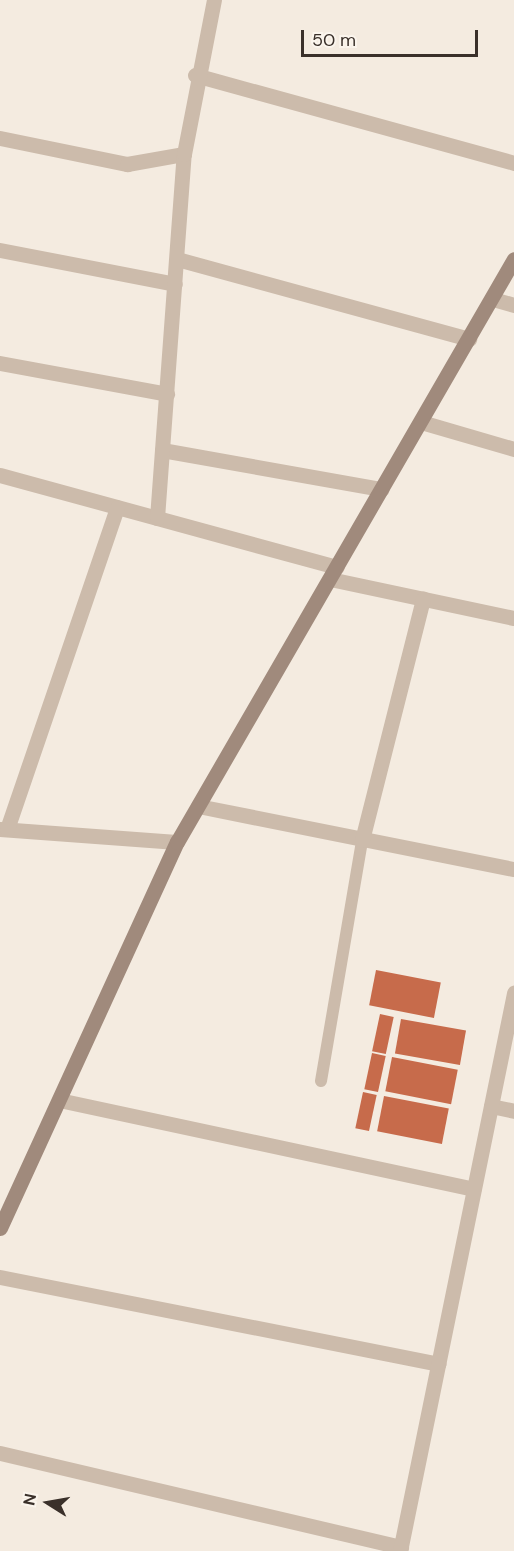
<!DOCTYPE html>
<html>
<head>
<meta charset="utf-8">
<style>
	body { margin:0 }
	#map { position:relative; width:514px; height:1551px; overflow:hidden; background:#f4ebe0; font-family:"DM Sans",sans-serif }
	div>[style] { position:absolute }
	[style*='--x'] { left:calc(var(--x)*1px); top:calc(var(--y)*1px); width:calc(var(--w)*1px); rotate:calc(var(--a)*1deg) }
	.building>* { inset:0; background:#c76b4b; transform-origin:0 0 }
	.lane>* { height:12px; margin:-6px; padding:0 6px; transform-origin:6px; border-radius:6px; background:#ccbbab }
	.street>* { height:15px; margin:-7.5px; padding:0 7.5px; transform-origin:7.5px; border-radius:7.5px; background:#ccbbab }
	.secondary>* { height:15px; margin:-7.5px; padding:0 7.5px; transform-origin:7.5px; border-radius:7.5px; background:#a08a7c }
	span { translate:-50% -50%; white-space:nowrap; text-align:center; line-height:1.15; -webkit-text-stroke:4.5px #fbf5ed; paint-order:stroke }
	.north { position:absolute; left:18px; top:1473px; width:60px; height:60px; -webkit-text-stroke:4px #fbf5ed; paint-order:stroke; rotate:281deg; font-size:16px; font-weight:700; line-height:24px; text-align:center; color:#3a302a }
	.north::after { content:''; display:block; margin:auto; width:21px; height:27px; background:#3a302a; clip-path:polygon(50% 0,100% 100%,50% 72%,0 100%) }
	.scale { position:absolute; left:301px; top:30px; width:177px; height:27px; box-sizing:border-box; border:3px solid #3a302a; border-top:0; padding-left:8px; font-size:18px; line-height:21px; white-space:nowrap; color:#3a302a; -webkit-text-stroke:4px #fbf5ed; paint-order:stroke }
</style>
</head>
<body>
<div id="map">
	<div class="building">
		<i style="left:376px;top:970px;width:66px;height:36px;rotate:11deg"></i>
		<i style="left:380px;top:1014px;width:14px;height:38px;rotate:12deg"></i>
		<i style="left:401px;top:1019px;width:66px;height:35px;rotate:10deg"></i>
		<i style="left:372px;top:1053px;width:14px;height:37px;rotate:12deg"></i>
		<i style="left:392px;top:1057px;width:67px;height:35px;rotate:11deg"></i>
		<i style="left:363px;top:1092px;width:14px;height:37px;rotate:12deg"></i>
		<i style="left:384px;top:1096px;width:66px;height:36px;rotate:11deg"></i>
	</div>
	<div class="lane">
		<i style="--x:321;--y:1081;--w:244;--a:-80.3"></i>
	</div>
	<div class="street">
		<i style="--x:195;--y:75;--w:331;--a:15.4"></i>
		<i style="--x:0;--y:138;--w:130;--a:11.6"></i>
		<i style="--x:127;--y:164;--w:58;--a:-10"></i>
		<i style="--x:0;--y:250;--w:178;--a:11"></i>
		<i style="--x:177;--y:259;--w:303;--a:15.3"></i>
		<i style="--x:493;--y:299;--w:22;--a:16"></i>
		<i style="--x:0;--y:363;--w:170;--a:10.5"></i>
		<i style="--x:421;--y:422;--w:97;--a:16.2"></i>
		<i style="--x:162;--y:450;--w:223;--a:10.1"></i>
		<i style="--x:0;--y:475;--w:349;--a:15.3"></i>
		<i style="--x:157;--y:518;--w:365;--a:-85.8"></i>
		<i style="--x:184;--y:154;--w:157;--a:-79"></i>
		<i style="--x:330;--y:579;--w:188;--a:12"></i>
		<i style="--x:198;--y:806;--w:322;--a:11.3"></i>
		<i style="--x:0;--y:829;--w:177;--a:4.2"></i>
		<i style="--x:7;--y:829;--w:340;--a:-71.1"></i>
		<i style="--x:362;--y:840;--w:249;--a:-75.8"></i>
		<i style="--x:59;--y:1100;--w:424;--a:12.1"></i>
		<i style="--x:491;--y:1106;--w:24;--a:12"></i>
		<i style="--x:0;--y:1277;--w:447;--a:11.2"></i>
		<i style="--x:0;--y:1453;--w:412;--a:13.2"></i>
		<i style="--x:400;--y:1551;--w:570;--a:-78.45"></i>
	</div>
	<div class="secondary">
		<i style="--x:0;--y:1228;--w:425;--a:-65.4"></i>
		<i style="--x:177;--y:842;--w:673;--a:-59.97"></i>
	</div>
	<div class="north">N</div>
	<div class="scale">50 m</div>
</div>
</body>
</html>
